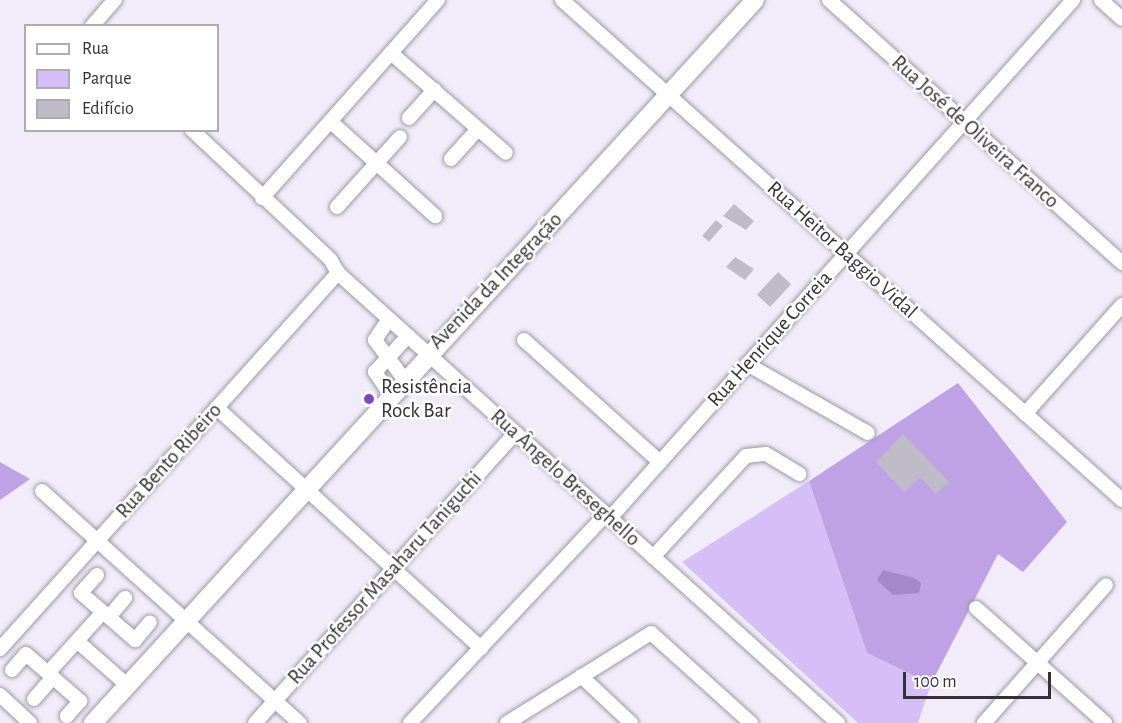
<!DOCTYPE html>
<html>
<head>
<meta charset="utf-8">
<style>
	body { margin:0 }
	#map { position:relative; width:1122px; height:723px; overflow:hidden; background:#f2ecfa; font-family:"Alegreya Sans",sans-serif }
	div>[style] { position:absolute }
	[style*='--x'] { left:calc(var(--x)*1px); top:calc(var(--y)*1px); width:calc(var(--w)*1px); rotate:calc(var(--a)*1deg) }
	.green>* { inset:0; background:#d6bef6 }
	.forest>* { inset:0; background:#bfa1e6 }
	.water>* { inset:0; background:#a587cb }
	.building>* { inset:0; background:#c0bbc8; transform-origin:0 0 }
	.roads { filter:drop-shadow(0 0 2px #9d98a5) drop-shadow(0 0 2px #9d98a5) }
	.minor>* { height:14px; margin:-7px; padding:0 7px; transform-origin:7px; border-radius:7px; background:#fff }
	.major>* { height:18px; margin:-9px; padding:0 9px; transform-origin:9px; border-radius:9px; background:#fff }
	.dots>* { width:16px; height:16px; translate:-50% -50%; box-sizing:border-box; border:3px solid #fff; border-radius:50% }
	span { translate:-50% -50%; white-space:nowrap; text-align:center; line-height:1.15; -webkit-text-stroke:5px #fff; paint-order:stroke }
	.street-label { font-size:21px; color:#333136 }
	.poi-label { font-size:21px; color:#333136 }
	.left { translate:0 -50%; text-align:left }
	.legend { position:absolute; left:24px; top:24px; width:195px; height:108px; box-sizing:border-box; background:#fff; border:2px solid #adadaf; margin:0; padding:8px 10px; list-style:none; font-size:18px; color:#333136 }
	.legend li { display:flex; align-items:center; gap:12px; height:30px }
	.legend b { width:30px; border:2px solid #adadaf }
	.scale { position:absolute; left:903px; top:672px; width:148px; height:27px; box-sizing:border-box; border:3px solid #333136; border-top:0; padding-left:8px; font-size:18px; line-height:21px; white-space:nowrap; color:#333136; -webkit-text-stroke:4px #fff; paint-order:stroke }
</style>
</head>
<body>
<div id="map">
	<div class="green">
		<i style="clip-path:polygon(809px 481px,867px 653px,931px 684px,918px 723px,858px 723px,682px 562px)"></i>
	</div>
	<div class="forest">
		<i style="clip-path:polygon(958px 383px,1067px 522px,1023px 572px,998px 554px,931px 684px,867px 653px,809px 481px)"></i>
		<i style="clip-path:polygon(0 462px,30px 479px,0 500px)"></i>
	</div>
	<div class="water">
		<i style="clip-path:polygon(883px 570px,914px 578px,921px 583px,919px 593px,893px 595px,877px 580px)"></i>
	</div>
	<div class="building">
		<i style="clip-path:polygon(734px 204px,754px 221px,746px 230px,723px 216px)"></i>
		<i style="left:716px;top:220px;width:9px;height:21px;rotate:41deg"></i>
		<i style="clip-path:polygon(735px 257px,754px 269px,745px 280px,726px 267px)"></i>
		<i style="left:778px;top:272px;width:18px;height:31px;rotate:43deg"></i>
		<i style="clip-path:polygon(903px 434px,949px 482px,936px 494px,920px 477px,904px 492px,876px 462px)"></i>
	</div>
	<div class="roads">
		<div class="minor">
			<i style="--x:562;--y:0;--w:751;--a:41.76"></i>
			<i style="--x:829;--y:0;--w:394;--a:41.9"></i>
			<i style="--x:1101;--y:0;--w:28;--a:42"></i>
			<i style="--x:92;--y:26;--w:35;--a:-49"></i>
			<i style="--x:391;--y:53;--w:152;--a:41"></i>
			<i style="--x:409;--y:118;--w:38;--a:-48"></i>
			<i style="--x:330;--y:121;--w:142;--a:42.1"></i>
			<i style="--x:192;--y:130;--w:189;--a:43.1"></i>
			<i style="--x:330;--y:259;--w:16;--a:60"></i>
			<i style="--x:338;--y:273;--w:673;--a:41.99"></i>
			<i style="--x:451;--y:159;--w:40;--a:-48"></i>
			<i style="--x:262;--y:198;--w:265;--a:-48.4"></i>
			<i style="--x:337;--y:207;--w:94;--a:-48"></i>
			<i style="--x:389;--y:319;--w:25;--a:124"></i>
			<i style="--x:375;--y:340;--w:49;--a:53.4"></i>
			<i style="--x:524;--y:340;--w:183;--a:41.9"></i>
			<i style="--x:747;--y:364;--w:139;--a:29.7"></i>
			<i style="--x:390;--y:394;--w:27;--a:-124"></i>
			<i style="--x:375;--y:372;--w:49;--a:-47.5"></i>
			<i style="--x:217;--y:408;--w:357;--a:42.3"></i>
			<i style="--x:1025;--y:414;--w:146;--a:-48.3"></i>
			<i style="--x:42;--y:491;--w:347;--a:42"></i>
			<i style="--x:610;--y:518;--w:695;--a:-48.21"></i>
			<i style="--x:653;--y:557;--w:137;--a:-47.4"></i>
			<i style="--x:746;--y:456;--w:20;--a:-6"></i>
			<i style="--x:766;--y:454;--w:39;--a:31"></i>
			<i style="--x:97;--y:575;--w:24;--a:132"></i>
			<i style="--x:81;--y:593;--w:72;--a:41"></i>
			<i style="--x:135;--y:640;--w:23;--a:-50"></i>
			<i style="--x:976;--y:608;--w:173;--a:41.7"></i>
			<i style="--x:109;--y:617;--w:25;--a:-50"></i>
			<i style="--x:77;--y:641;--w:67;--a:41.3"></i>
			<i style="--x:0;--y:649;--w:506;--a:-48.05"></i>
			<i style="--x:12;--y:670;--w:21;--a:-49"></i>
			<i style="--x:26;--y:654;--w:72;--a:41"></i>
			<i style="--x:80;--y:701;--w:20;--a:131"></i>
			<i style="--x:48;--y:673;--w:82;--a:-48"></i>
			<i style="--x:581;--y:676;--w:69;--a:43.2"></i>
			<i style="--x:0;--y:695;--w:41;--a:43"></i>
			<i style="--x:34;--y:699;--w:29;--a:-49"></i>
			<i style="--x:255;--y:723;--w:389;--a:-48.1"></i>
			<i style="--x:410;--y:723;--w:287;--a:-46.8"></i>
			<i style="--x:507;--y:723;--w:170;--a:-32"></i>
			<i style="--x:651;--y:633;--w:135;--a:42"></i>
			<i style="--x:984;--y:723;--w:184;--a:-48.5"></i>
		</div>
		<div class="major">
			<i style="--x:93;--y:723;--w:980;--a:-47.52"></i>
		</div>
	</div>
	<div class="dots">
		<i style="left:369px;top:399px;background:#8247bd"></i>
	</div>
	<div class="street-label">
		<span style="left:975px;top:132px;rotate:42deg">Rua José de Oliveira Franco</span>
		<span style="left:842px;top:250px;rotate:42deg">Rua Heitor Baggio Vidal</span>
		<span style="left:496px;top:281px;rotate:-46deg">Avenida da Integração</span>
		<span style="left:770px;top:339px;rotate:-48deg">Rua Henrique Correia</span>
		<span style="left:169px;top:461px;rotate:-48deg">Rua Bento Ribeiro</span>
		<span style="left:565px;top:478px;rotate:42deg">Rua Ângelo Breseghello</span>
		<span style="left:385px;top:578px;rotate:-48deg">Rua Professor Masaharu Taniguchi</span>
	</div>
	<div class="poi-label">
		<span class="left" style="left:381px;top:399px">Resistência<br>Rock Bar</span>
	</div>
	<ul class="legend">
	<li><b style="height:8px;background:#fff"></b>Rua</li>
	<li><b style="height:16px;background:#d6bef6"></b>Parque</li>
	<li><b style="height:16px;background:#c0bbc8"></b>Edifício</li>
	</ul>
	<div class="scale">100 m</div>
</div>
</body>
</html>
